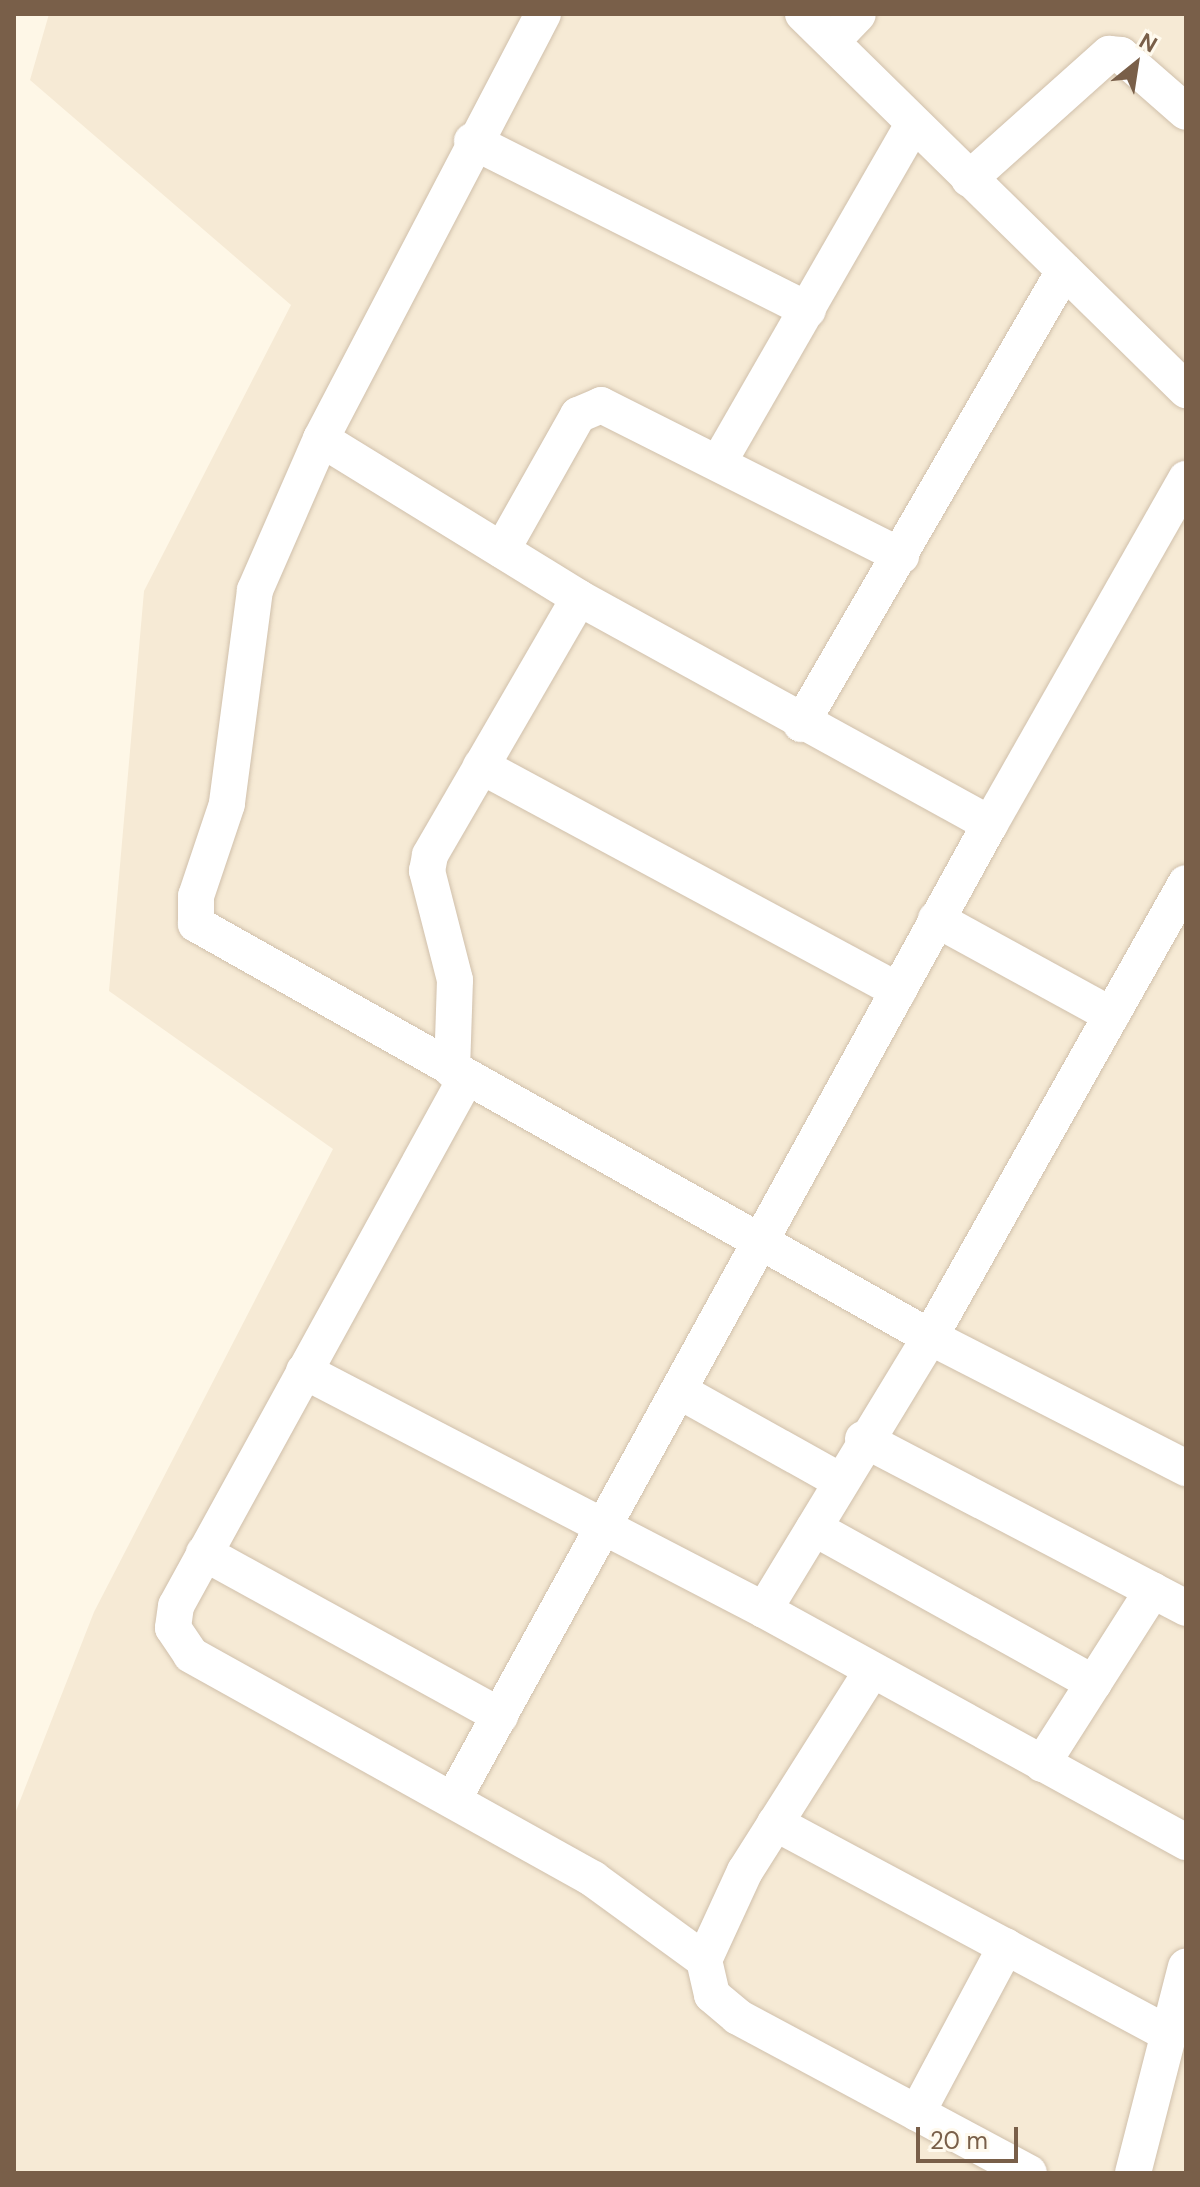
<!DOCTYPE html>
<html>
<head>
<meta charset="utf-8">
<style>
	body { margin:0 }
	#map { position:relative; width:1200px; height:2187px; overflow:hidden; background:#fef7e7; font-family:"DM Sans",sans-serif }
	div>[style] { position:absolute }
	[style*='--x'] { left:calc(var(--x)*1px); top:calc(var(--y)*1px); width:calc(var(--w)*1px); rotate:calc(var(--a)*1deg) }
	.residential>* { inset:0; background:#f6ead5 }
	.roads { filter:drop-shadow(0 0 2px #d0c0ab) drop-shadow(0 0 2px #d0c0ab) }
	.minor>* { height:36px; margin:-18px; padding:0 18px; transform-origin:18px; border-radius:18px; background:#fff }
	span { translate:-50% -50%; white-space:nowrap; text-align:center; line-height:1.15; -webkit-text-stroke:7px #fffaee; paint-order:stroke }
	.frame { position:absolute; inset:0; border:16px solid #795f49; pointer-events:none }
	.north { position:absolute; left:1096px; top:24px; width:80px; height:80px; -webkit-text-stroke:6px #fffaee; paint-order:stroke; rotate:30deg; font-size:22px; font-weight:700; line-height:32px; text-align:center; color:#795f49 }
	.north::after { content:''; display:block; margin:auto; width:28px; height:36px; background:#795f49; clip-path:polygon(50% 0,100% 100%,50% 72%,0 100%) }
	.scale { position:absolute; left:916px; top:2127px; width:102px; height:36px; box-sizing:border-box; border:4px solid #795f49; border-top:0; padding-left:10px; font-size:24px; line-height:28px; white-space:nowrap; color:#795f49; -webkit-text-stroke:6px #fffaee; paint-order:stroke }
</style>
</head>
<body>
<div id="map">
	<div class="residential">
		<i style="clip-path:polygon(49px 14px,1186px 14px,1186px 2173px,14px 2173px,14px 1816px,94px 1612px,333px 1149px,109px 991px,144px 591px,291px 305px,30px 80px)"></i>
	</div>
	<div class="roads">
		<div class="minor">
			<i style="--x:543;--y:14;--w:479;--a:117.6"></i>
			<i style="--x:321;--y:439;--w:303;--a:31.6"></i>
			<i style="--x:579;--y:598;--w:469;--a:28.8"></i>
			<i style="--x:990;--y:824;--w:397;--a:-60.4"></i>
			<i style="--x:803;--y:14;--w:537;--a:44.47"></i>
			<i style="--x:832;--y:41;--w:37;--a:-46"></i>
			<i style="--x:472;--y:141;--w:376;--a:26.7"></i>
			<i style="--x:969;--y:179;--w:188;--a:-41.8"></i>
			<i style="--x:1109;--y:54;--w:12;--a:5"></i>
			<i style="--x:1121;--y:55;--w:86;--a:41.2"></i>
			<i style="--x:321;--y:439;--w:165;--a:113.6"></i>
			<i style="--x:255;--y:590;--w:216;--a:97.5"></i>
			<i style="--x:227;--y:804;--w:97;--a:108.6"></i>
			<i style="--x:196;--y:896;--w:28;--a:90"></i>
			<i style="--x:196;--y:924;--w:842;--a:29.37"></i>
			<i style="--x:930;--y:1337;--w:288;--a:27.1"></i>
			<i style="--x:720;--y:460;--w:387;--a:-60.1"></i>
			<i style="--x:502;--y:550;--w:155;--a:-60.6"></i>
			<i style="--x:578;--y:415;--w:25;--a:-23"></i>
			<i style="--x:601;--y:405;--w:336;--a:26.7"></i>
			<i style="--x:801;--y:724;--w:524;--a:-59.86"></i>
			<i style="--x:481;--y:766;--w:474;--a:28.3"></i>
			<i style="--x:936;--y:919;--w:200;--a:28.7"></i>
			<i style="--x:452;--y:1070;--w:90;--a:-88.1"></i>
			<i style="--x:455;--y:980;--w:113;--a:-104.4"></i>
			<i style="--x:427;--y:871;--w:16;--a:-79"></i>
			<i style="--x:430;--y:855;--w:297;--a:-59.9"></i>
			<i style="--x:466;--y:1078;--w:602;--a:118.78"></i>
			<i style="--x:176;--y:1606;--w:22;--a:98"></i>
			<i style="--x:173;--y:1628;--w:32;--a:56"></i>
			<i style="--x:191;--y:1655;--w:460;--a:29.1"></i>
			<i style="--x:593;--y:1879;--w:137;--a:36.1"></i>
			<i style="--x:304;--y:1371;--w:518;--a:27.45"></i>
			<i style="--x:764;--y:1610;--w:482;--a:28.8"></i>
			<i style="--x:681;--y:1392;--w:182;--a:29.2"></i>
			<i style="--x:863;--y:1439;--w:365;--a:27.6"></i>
			<i style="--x:814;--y:1528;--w:320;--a:29"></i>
			<i style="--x:204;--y:1553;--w:338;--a:28.8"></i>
			<i style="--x:764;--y:1610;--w:320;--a:-58.7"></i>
			<i style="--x:930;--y:1337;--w:521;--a:-60.58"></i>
			<i style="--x:871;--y:1672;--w:236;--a:122.3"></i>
			<i style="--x:745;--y:1871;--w:98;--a:114.7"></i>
			<i style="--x:704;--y:1960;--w:36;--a:77"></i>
			<i style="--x:712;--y:1995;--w:34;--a:40"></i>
			<i style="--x:738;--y:2017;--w:330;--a:28.2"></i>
			<i style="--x:1042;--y:1764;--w:206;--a:-57.5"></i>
			<i style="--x:454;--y:1798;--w:1112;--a:-61.18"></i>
			<i style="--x:775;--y:1823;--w:447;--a:28.2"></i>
			<i style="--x:917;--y:2113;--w:189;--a:-61.9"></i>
			<i style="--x:1133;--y:2173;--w:213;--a:-75.6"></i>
		</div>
	</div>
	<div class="frame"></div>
	<div class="north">N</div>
	<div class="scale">20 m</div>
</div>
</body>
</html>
